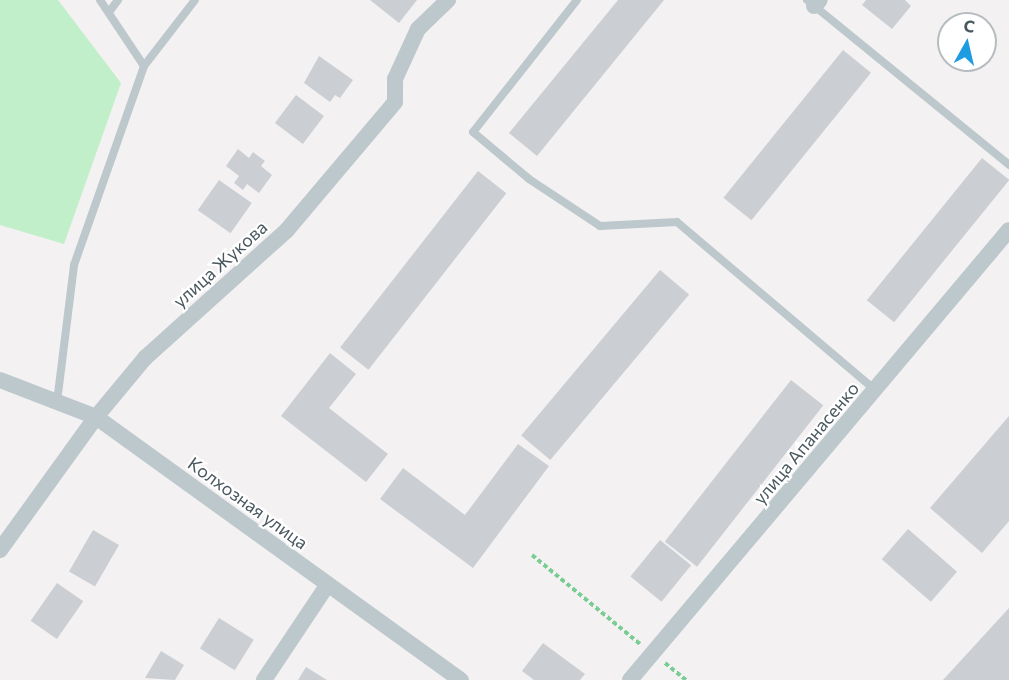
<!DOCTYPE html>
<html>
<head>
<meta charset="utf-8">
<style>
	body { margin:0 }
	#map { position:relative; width:1009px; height:680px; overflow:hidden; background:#f3f1f1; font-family:Commissioner,sans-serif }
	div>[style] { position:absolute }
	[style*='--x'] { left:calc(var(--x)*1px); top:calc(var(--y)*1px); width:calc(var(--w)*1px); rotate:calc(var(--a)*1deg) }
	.green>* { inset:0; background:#c1efc9 }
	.building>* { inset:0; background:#cbcfd3; transform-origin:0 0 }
	.path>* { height:4px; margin-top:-2px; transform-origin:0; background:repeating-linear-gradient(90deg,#79cd92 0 4.5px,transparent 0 7.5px) }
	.service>* { height:8px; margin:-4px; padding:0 4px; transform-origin:4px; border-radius:4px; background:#bdc8cd }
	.minor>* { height:16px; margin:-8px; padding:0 8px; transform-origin:8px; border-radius:8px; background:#bdc8cd }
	span { translate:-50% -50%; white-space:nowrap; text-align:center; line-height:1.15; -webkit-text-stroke:4.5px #fff; paint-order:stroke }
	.street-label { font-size:18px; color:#49585e }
	.north { position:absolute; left:937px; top:12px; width:60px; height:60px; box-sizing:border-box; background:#fff; border:2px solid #b6bcbf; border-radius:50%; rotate:8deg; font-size:16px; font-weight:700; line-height:24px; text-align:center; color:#49585e }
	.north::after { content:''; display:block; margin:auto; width:21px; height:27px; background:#1d9ce1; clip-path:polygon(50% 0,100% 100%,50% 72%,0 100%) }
</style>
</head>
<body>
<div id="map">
	<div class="green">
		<i style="clip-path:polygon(0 0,58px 0,121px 83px,64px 244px,0 225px)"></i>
	</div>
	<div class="building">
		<i style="clip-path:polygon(370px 0,417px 0,399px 23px)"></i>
		<i style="clip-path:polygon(618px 0,664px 0,537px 156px,509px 133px)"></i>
		<i style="clip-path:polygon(866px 0,905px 0,911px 6px,892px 29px,862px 5px)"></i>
		<i style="left:843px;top:50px;width:36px;height:190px;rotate:39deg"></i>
		<i style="clip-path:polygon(319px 56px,353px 80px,340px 98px,335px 95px,330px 102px,304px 83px)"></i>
		<i style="left:296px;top:95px;width:35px;height:35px;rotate:37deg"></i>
		<i style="clip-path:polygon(238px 149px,249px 158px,253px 152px,265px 161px,261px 166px,272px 175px,259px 193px,247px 184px,243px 190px,234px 183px,239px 176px,226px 166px)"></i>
		<i style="left:982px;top:158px;width:35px;height:183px;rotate:39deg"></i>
		<i style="left:478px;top:171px;width:36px;height:224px;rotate:38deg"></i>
		<i style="left:219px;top:180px;width:40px;height:37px;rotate:35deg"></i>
		<i style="left:660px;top:270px;width:38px;height:216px;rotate:40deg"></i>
		<i style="clip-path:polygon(330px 353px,356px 374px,329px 408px,388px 454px,366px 482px,281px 416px)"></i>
		<i style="left:791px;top:380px;width:41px;height:205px;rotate:38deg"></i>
		<i style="clip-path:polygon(1009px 416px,1009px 521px,982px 553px,930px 508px)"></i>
		<i style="clip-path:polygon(518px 444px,549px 466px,473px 568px,380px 499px,403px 468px,465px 515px)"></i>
		<i style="left:908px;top:529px;width:65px;height:40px;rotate:41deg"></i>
		<i style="left:93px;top:530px;width:30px;height:48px;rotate:30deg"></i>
		<i style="left:660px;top:540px;width:40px;height:47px;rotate:39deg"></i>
		<i style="left:57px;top:583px;width:32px;height:46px;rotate:35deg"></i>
		<i style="clip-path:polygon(1009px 608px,1009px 680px,943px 680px)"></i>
		<i style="left:219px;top:618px;width:41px;height:36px;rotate:32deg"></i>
		<i style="clip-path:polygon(543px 643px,585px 674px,580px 680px,534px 680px,522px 671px)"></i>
		<i style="clip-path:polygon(161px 651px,184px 665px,175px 680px,145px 678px)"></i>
		<i style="clip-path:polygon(306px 667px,327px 680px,298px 680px)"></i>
	</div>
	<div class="path">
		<i style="--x:532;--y:555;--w:140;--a:39.5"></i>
		<i style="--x:665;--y:663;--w:27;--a:39"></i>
	</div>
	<div class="service">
		<i style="--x:100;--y:0;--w:79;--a:56.3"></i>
		<i style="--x:577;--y:0;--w:168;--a:128.2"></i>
		<i style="--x:473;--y:132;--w:73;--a:40"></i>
		<i style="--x:529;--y:179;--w:85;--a:33.5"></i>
		<i style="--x:600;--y:226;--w:77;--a:-3"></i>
		<i style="--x:677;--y:222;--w:260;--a:40.3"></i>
		<i style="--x:807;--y:0;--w:261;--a:39.2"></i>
		<i style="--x:109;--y:12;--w:15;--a:-53"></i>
		<i style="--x:57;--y:402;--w:138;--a:-82.9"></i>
		<i style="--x:74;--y:265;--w:211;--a:-70.6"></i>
		<i style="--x:144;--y:66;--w:83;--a:-52.3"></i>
	</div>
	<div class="minor">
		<i style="--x:814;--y:6;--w:8;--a:-45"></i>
		<i style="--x:0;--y:380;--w:103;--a:21.1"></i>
		<i style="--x:96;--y:417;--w:450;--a:35.8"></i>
		<i style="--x:0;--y:550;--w:164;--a:-54.2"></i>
		<i style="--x:96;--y:417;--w:77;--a:-50.3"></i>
		<i style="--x:145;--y:358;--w:191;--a:-42"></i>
		<i style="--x:287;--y:230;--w:167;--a:-49.8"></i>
		<i style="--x:395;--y:102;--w:23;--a:-90"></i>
		<i style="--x:395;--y:79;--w:55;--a:-65.3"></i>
		<i style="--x:418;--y:29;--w:42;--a:-44"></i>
		<i style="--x:264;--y:680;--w:115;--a:-56.3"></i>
		<i style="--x:630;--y:680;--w:588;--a:-49.9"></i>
	</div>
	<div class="street-label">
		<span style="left:220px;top:264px;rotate:-42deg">улица Жукова</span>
		<span style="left:806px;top:443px;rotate:-50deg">улица Апанасенко</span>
		<span style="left:248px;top:503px;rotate:36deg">Колхозная улица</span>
	</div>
	<div class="north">С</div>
</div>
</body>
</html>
